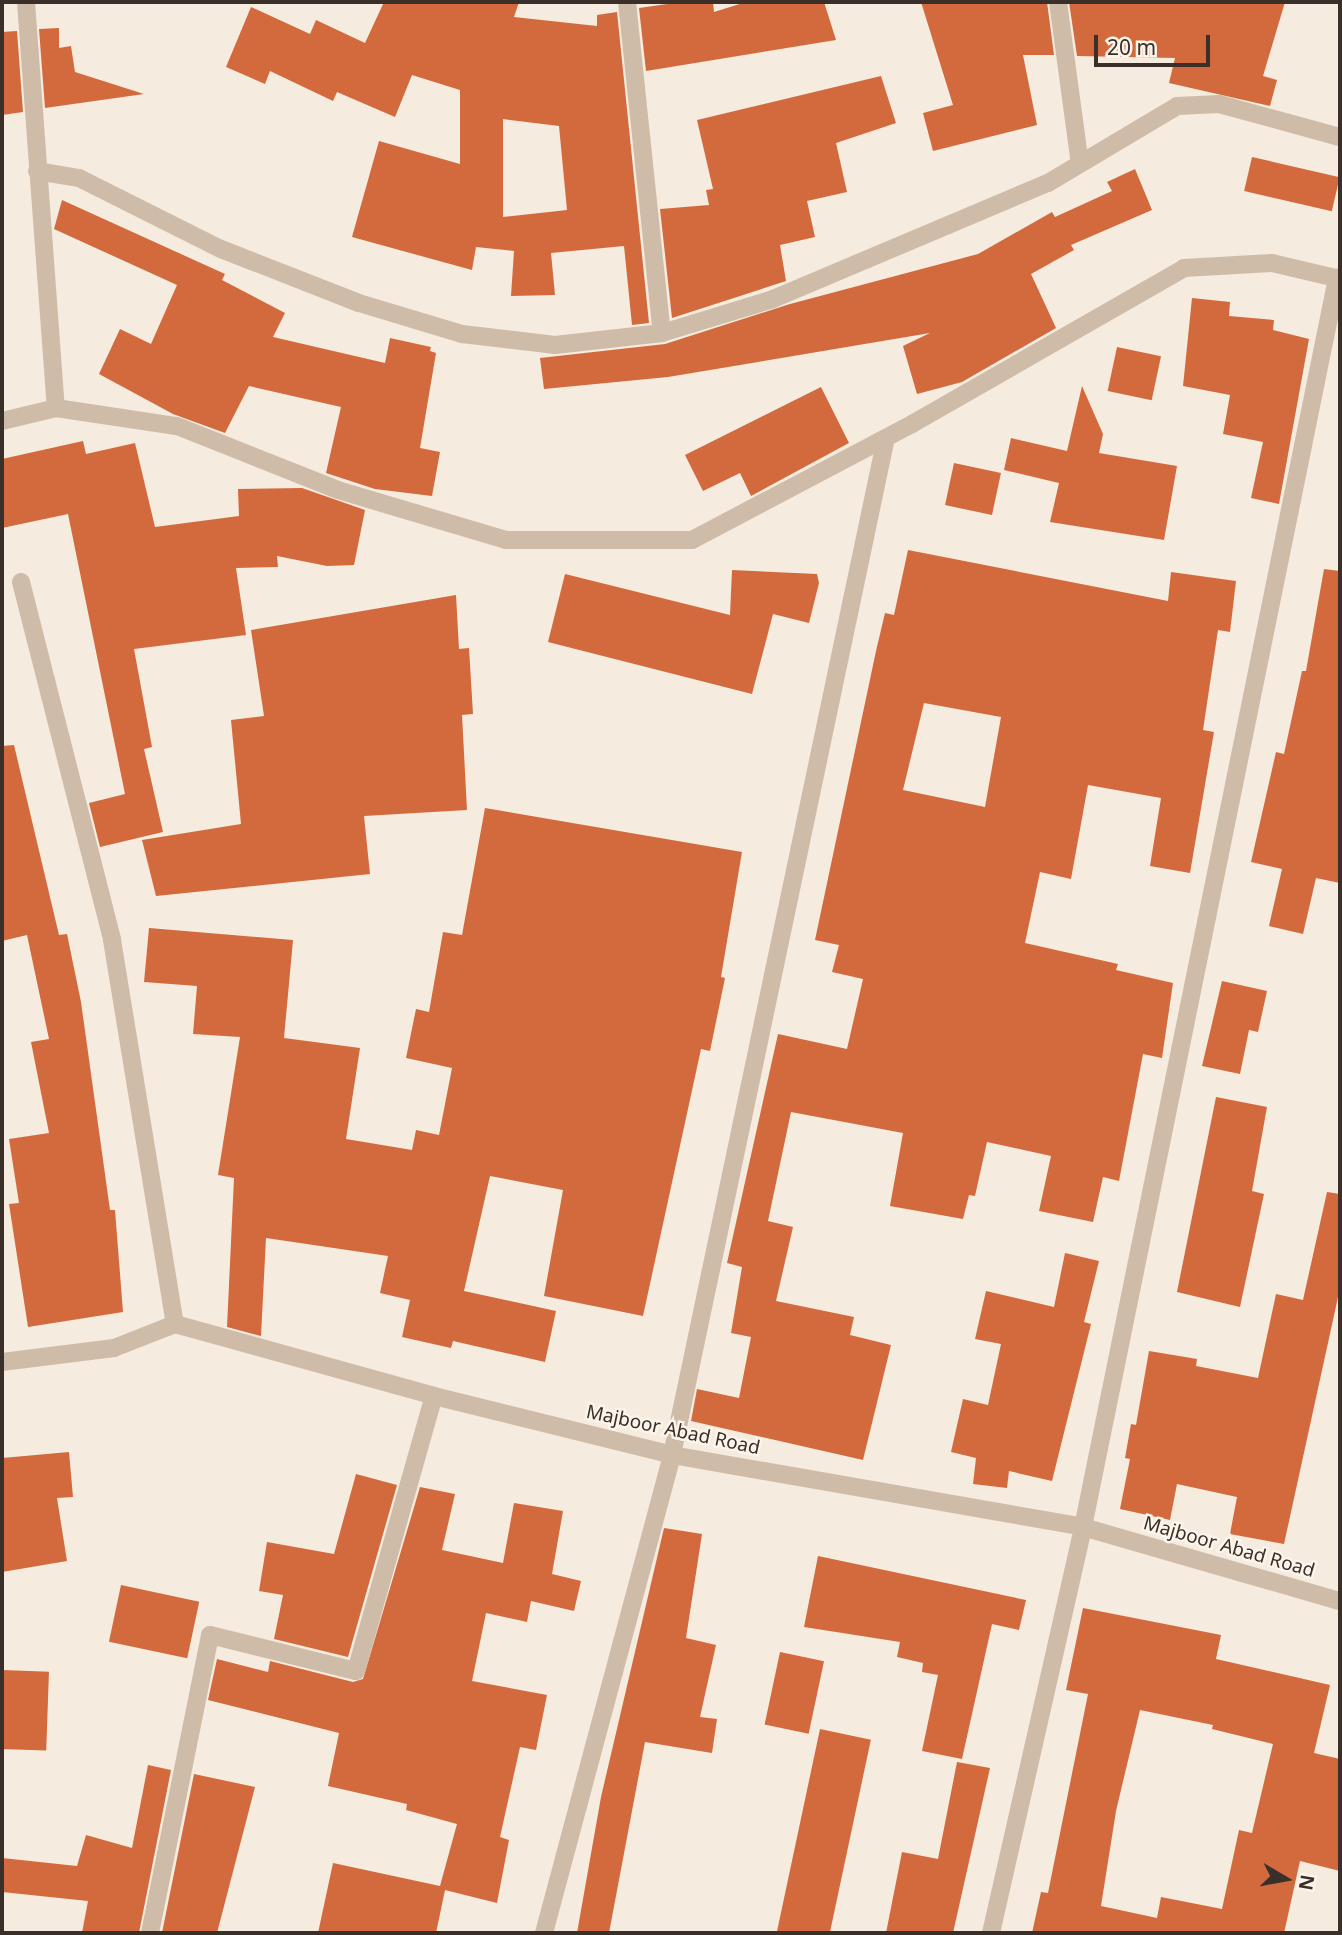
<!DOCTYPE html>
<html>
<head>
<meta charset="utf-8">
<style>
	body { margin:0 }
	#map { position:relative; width:1342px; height:1935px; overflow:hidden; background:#f5ebde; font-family:"Noto Sans",sans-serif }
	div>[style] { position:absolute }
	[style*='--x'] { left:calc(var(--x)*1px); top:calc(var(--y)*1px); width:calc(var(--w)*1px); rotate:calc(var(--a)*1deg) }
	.building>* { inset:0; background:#d36a3e; transform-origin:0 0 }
	.minor>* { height:18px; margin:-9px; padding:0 9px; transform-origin:9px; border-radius:9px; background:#cfbca8 }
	span { translate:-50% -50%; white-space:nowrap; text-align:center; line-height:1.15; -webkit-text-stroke:5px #fcf5eb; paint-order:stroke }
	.street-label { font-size:19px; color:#3b2f29 }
	.frame { position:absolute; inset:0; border:4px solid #3b2f29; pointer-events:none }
	.north { position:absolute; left:1251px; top:1844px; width:70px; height:70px; -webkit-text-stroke:5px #fcf5eb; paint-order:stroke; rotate:100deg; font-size:19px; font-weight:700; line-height:28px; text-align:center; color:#3b2f29 }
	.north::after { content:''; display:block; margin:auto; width:24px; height:32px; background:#3b2f29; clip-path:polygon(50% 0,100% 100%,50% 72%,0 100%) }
	.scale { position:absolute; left:1094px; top:35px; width:116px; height:32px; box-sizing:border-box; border:4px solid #3b2f29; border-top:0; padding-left:9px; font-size:21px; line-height:24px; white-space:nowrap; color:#3b2f29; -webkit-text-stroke:5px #fcf5eb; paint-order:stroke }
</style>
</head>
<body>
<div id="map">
	<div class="building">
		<i style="clip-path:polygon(evenodd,384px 2px,519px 2px,514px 17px,597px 26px,597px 15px,617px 12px,649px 323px,632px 325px,624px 246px,551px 253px,555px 295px,511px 296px,514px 251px,476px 247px,472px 270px,352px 237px,379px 141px,460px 164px,460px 90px,412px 75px,395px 117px,337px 92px,333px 101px,270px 71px,265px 84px,226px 67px,251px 7px,310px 34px,316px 20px,365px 43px,384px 2px,503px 119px,559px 126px,567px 210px,503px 217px,503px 119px)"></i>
		<i style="clip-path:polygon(681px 2px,713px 2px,714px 12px,746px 2px,824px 2px,836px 40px,646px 71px,639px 8px)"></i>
		<i style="clip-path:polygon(921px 2px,1047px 2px,1054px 55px,1023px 55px,1037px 125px,933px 151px,923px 113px,953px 105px)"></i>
		<i style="clip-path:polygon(1069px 2px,1285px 2px,1263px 76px,1277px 80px,1270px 106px,1169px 83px,1175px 58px,1077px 56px)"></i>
		<i style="clip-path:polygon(59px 28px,59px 48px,71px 46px,75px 72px,144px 94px,45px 108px,39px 29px)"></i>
		<i style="clip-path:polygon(17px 31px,23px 112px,2px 115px,2px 32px)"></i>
		<i style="clip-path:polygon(881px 76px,896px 123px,836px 143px,847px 192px,807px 201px,815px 237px,780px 245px,786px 281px,672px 318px,660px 209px,709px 205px,706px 190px,713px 189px,697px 120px)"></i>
		<i style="left:1252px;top:157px;width:90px;height:35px;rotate:13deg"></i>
		<i style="clip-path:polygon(1135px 169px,1152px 210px,1071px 245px,1074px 250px,1031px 274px,1056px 328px,962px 382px,917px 394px,903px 346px,930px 333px,668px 377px,544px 389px,540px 358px,665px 344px,790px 304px,978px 254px,1052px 212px,1055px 217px,1112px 191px,1107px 182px)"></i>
		<i style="clip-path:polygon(62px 200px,225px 274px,222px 280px,285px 313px,273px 337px,385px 363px,390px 338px,431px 347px,430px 351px,436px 353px,420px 448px,440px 452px,432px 496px,375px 489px,326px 473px,341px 407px,249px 386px,225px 433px,173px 414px,99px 374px,120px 329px,151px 344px,177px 285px,54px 229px)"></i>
		<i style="clip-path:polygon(1192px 298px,1230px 302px,1229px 316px,1274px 320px,1273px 330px,1309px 339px,1279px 504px,1251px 498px,1263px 442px,1223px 434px,1230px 395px,1183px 386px)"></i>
		<i style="left:1117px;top:347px;width:45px;height:45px;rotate:12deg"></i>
		<i style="clip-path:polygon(1082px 386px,1103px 434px,1099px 453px,1177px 466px,1164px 540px,1050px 522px,1059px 483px,1004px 470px,1011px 438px,1067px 451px)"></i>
		<i style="clip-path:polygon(821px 387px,849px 443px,751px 496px,740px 473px,703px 491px,685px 455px)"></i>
		<i style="clip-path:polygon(83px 441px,86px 454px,135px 443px,155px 527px,239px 516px,238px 489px,302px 488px,365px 510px,354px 565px,327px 566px,277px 556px,278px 567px,236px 568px,246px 635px,134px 649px,152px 747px,144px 749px,163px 832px,100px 847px,89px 803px,125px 794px,68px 514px,2px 528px,2px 459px)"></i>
		<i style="left:954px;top:463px;width:48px;height:43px;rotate:12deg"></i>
		<i style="clip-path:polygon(evenodd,908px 550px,1168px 601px,1171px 572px,1236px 581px,1230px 632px,1218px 630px,1203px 730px,1214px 732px,1190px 873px,1150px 866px,1161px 798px,1088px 785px,1071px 879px,1040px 872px,1025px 943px,1118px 964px,1116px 970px,1173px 983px,1162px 1058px,1143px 1054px,1119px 1181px,1103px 1177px,1093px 1222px,1039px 1211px,1051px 1156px,987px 1142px,975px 1196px,969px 1195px,963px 1219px,890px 1206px,903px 1133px,791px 1112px,768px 1221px,793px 1227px,776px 1301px,854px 1317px,850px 1335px,891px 1345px,863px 1460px,691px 1421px,697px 1389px,739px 1398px,751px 1337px,731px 1333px,742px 1267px,727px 1263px,778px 1034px,847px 1049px,863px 979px,832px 972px,839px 945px,815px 940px,876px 651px,885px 613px,894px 615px,908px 550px,924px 703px,1001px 717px,985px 807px,903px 790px,924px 703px)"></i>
		<i style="clip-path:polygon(1324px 569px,1340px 571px,1340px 883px,1316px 878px,1303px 934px,1269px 926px,1282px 869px,1251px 862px,1276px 752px,1284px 754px,1302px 671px,1306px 671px)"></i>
		<i style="clip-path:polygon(732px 570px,817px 574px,819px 583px,809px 623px,773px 614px,752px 694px,548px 642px,565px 574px,730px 615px)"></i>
		<i style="clip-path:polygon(456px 595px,459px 649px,469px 648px,473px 714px,462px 715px,467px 810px,364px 816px,370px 874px,156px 896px,142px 840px,241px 824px,231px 720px,264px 716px,251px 630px)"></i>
		<i style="clip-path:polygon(14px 745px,59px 935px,67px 934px,81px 1002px,110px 1210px,115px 1210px,123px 1312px,28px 1327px,9px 1204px,19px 1203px,9px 1139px,49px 1133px,31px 1042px,49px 1039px,27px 935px,2px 941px,2px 746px)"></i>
		<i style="clip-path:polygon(485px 808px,742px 852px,721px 977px,725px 978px,710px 1051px,701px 1049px,643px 1316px,544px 1296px,563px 1190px,490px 1176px,464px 1291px,556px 1311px,545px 1362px,453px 1341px,451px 1348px,402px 1337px,410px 1300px,380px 1293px,388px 1256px,266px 1238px,261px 1336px,227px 1327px,234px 1178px,218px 1175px,240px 1037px,193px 1034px,197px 986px,144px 982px,149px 928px,293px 940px,284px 1038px,360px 1048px,346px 1139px,412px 1150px,416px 1130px,439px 1135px,452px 1068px,406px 1058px,416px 1009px,429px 1012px,443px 932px,462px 935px)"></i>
		<i style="clip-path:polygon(1222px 981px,1267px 991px,1258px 1032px,1249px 1030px,1240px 1074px,1202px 1066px)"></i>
		<i style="clip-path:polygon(1216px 1097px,1267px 1107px,1252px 1191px,1264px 1194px,1240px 1307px,1177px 1292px)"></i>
		<i style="clip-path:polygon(1327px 1192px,1340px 1194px,1340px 1288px,1284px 1544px,1230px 1534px,1237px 1497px,1177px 1484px,1170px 1520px,1120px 1509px,1130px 1459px,1125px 1458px,1131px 1424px,1136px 1425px,1149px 1351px,1197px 1359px,1196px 1366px,1258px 1378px,1276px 1294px,1303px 1300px)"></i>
		<i style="clip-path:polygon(1065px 1253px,1099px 1261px,1084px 1322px,1091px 1324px,1052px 1481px,1009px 1471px,1007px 1488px,973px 1484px,976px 1458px,951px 1452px,963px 1399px,988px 1405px,1001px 1344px,975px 1339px,986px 1291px,1054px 1307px)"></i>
		<i style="clip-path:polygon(69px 1452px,73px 1497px,57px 1498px,67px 1561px,2px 1572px,2px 1458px)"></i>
		<i style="clip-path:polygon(356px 1474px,397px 1485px,348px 1657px,274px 1639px,283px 1595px,259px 1591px,267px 1542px,334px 1554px)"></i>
		<i style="clip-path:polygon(420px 1487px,455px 1494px,442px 1550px,503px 1563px,514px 1503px,563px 1511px,552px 1574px,581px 1581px,574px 1611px,531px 1601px,527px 1622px,486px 1613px,472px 1681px,547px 1695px,536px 1750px,520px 1747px,500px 1837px,509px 1840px,497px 1903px,445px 1890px,436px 1933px,318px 1933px,333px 1863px,440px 1886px,457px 1824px,406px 1810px,407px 1804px,328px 1786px,339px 1733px,208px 1700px,217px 1659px,268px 1672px,270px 1661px,353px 1682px,363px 1679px)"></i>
		<i style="clip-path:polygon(664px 1528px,702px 1534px,686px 1638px,716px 1645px,700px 1717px,717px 1719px,712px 1753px,645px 1742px,609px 1933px,577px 1933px,601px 1797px)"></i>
		<i style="clip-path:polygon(818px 1556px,1026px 1600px,1019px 1630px,992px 1624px,962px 1759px,922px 1751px,938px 1675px,922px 1672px,923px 1663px,897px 1657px,900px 1642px,804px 1627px)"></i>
		<i style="left:121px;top:1585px;width:80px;height:58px;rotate:12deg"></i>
		<i style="clip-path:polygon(evenodd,1083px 1608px,1221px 1635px,1216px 1659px,1330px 1685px,1314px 1753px,1340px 1759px,1340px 1871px,1300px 1861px,1284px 1933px,1032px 1933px,1041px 1892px,1048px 1893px,1088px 1694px,1066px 1690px,1083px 1608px,1140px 1710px,1213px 1725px,1212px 1729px,1273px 1744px,1252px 1833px,1239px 1830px,1222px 1909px,1161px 1897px,1157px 1918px,1101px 1906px,1116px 1811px,1140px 1710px)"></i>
		<i style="left:780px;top:1652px;width:45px;height:74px;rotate:12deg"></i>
		<i style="left:2px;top:1670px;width:47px;height:79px;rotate:2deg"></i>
		<i style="left:820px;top:1729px;width:52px;height:210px;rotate:12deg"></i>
		<i style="clip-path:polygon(957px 1762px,990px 1768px,953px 1933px,886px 1933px,902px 1852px,938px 1859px)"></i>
		<i style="clip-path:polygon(148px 1765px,171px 1770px,139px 1933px,82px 1933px,88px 1901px,2px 1892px,2px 1858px,77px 1866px,86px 1835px,132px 1848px)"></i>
		<i style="clip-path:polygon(194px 1774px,255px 1787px,217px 1933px,162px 1933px)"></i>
	</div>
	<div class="minor">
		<i style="--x:26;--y:2;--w:407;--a:85.8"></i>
		<i style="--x:56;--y:408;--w:122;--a:8.5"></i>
		<i style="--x:177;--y:426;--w:173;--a:21.7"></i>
		<i style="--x:338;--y:490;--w:175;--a:16.6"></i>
		<i style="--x:506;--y:540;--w:186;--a:0"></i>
		<i style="--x:692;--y:540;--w:249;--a:-27.8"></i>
		<i style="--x:912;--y:424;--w:314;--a:-29.8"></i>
		<i style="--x:1184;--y:268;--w:88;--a:-3.3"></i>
		<i style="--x:1272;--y:263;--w:70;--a:13.2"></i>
		<i style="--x:627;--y:2;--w:333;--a:84"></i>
		<i style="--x:1058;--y:2;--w:163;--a:82.3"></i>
		<i style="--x:37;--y:171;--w:43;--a:9.5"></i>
		<i style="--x:79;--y:178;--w:159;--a:26.6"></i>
		<i style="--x:221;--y:249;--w:148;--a:21.4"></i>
		<i style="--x:359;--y:303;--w:108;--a:16.8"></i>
		<i style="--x:462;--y:334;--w:94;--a:6.7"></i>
		<i style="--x:555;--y:345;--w:108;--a:-6.4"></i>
		<i style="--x:662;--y:333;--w:116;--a:-17"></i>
		<i style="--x:773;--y:299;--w:298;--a:-22.9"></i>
		<i style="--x:1048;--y:183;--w:150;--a:-30.8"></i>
		<i style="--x:1177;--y:106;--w:42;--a:-2.7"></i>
		<i style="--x:1219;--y:104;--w:125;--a:15.3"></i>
		<i style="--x:2;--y:421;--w:56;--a:-13.5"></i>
		<i style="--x:21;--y:582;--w:369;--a:75.7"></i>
		<i style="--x:112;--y:940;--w:389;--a:80.7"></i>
		<i style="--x:2;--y:1362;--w:113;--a:-7.1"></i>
		<i style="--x:114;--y:1348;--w:66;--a:-21.5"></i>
		<i style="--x:175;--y:1324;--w:269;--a:15.5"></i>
		<i style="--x:434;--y:1396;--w:245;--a:13.9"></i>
		<i style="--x:672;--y:1455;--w:417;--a:9.9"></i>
		<i style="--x:1083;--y:1527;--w:267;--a:16.1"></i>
		<i style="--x:150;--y:1933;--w:304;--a:-78.6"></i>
		<i style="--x:210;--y:1635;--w:150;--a:13.9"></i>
		<i style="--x:356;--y:1671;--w:286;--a:-74.2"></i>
		<i style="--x:544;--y:1933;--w:495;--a:-75"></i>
		<i style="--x:672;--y:1455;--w:1039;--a:-78.12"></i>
		<i style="--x:991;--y:1933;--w:416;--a:-77.2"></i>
		<i style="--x:1083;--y:1527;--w:1275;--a:-78.5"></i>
	</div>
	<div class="street-label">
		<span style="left:673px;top:1430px;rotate:12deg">Majboor Abad Road</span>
		<span style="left:1229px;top:1547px;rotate:16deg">Majboor Abad Road</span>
	</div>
	<div class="frame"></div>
	<div class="north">N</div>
	<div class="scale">20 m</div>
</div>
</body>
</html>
